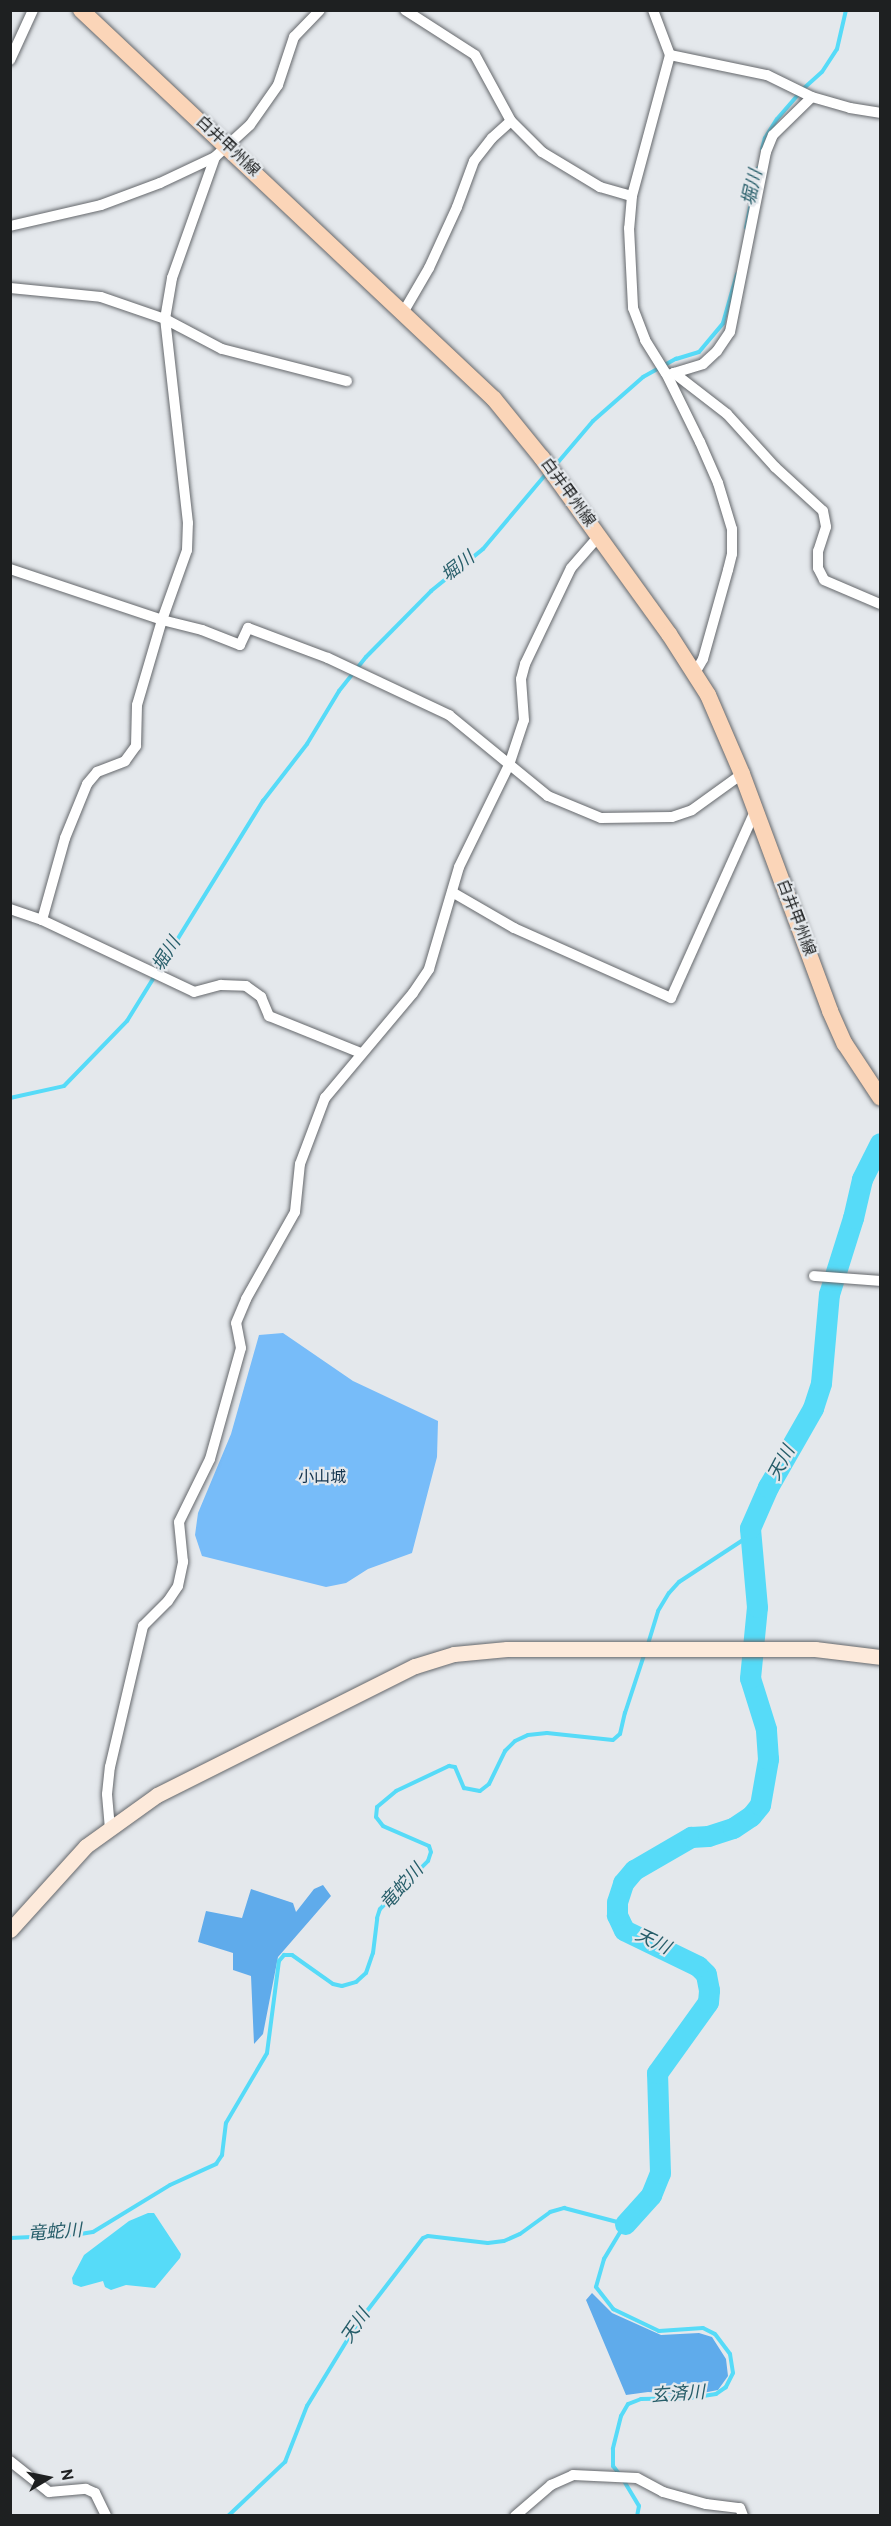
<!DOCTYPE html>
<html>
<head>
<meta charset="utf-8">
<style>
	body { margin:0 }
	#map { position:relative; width:891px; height:2526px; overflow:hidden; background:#e4e8ec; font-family:Overpass,"Noto Sans JP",sans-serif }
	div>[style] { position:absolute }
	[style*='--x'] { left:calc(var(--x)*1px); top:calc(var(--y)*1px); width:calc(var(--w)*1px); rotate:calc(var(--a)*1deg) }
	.green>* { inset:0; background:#77bcf9 }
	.forest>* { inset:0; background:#5fabeb }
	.water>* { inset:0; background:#56dbf8 }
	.stream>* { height:4px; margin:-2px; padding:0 2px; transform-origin:2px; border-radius:2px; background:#56dbf8 }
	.river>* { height:21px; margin:-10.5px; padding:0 10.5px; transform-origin:10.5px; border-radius:10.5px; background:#56dbf8 }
	.roads { filter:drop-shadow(0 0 2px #65686c) drop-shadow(0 0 2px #65686c) }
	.street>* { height:10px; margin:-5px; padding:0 5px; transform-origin:5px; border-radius:5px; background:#fff }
	.secondary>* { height:15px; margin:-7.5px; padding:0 7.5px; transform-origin:7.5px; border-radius:7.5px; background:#fdeadb }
	.primary>* { height:16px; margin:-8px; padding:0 8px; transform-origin:8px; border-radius:8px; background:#fbd5b8 }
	span { translate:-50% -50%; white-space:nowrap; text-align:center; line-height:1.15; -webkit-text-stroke:4.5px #e4e8ec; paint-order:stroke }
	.street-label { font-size:16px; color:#1e2021 }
	.park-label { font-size:16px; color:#13334d }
	.water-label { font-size:18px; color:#265d69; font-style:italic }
	.frame { position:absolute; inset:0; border:12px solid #1e2021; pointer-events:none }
	.north { position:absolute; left:18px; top:2448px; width:60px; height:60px; -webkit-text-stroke:4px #e4e8ec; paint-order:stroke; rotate:80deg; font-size:16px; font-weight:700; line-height:24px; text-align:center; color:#1e2021 }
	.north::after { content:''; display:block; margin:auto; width:21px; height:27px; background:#1e2021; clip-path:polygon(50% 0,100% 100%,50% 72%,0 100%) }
</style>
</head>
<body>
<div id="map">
	<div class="green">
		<i style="clip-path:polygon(283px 1333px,353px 1381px,438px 1421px,437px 1457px,412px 1553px,368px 1569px,346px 1583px,326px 1587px,202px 1556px,195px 1535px,198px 1513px,231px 1434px,259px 1335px)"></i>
	</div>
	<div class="forest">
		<i style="clip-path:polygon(323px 1885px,331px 1896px,278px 1957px,263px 2034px,254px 2044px,251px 1976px,233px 1970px,233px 1953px,198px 1942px,206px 1911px,242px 1918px,251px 1889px,293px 1903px,296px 1912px,314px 1889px)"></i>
		<i style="clip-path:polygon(592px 2293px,612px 2313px,661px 2335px,699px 2333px,712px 2337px,726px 2359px,728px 2376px,718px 2390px,692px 2395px,648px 2392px,626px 2395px,586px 2300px)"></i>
	</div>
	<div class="water">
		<i style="clip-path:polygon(148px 2213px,154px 2213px,181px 2254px,180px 2258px,155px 2288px,126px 2285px,111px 2290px,105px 2287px,103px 2281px,81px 2287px,73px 2284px,72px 2278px,84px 2255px,129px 2221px)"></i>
	</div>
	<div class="stream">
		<i style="--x:762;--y:149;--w:11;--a:-75"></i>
		<i style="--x:765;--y:138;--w:22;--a:-58"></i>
		<i style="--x:777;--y:119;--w:40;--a:-49"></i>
		<i style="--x:803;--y:89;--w:25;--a:-42"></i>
		<i style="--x:822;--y:72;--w:27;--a:-57"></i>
		<i style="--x:837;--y:49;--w:40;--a:-77"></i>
		<i style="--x:746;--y:228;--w:61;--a:-78.7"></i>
		<i style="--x:554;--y:467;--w:60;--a:-49.7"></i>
		<i style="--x:593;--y:421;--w:67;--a:-41.3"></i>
		<i style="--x:643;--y:377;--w:38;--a:-29"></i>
		<i style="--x:676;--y:359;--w:24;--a:-17"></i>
		<i style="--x:699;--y:352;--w:38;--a:-50"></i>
		<i style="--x:723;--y:323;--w:51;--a:-74.1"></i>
		<i style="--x:10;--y:1098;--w:55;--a:-12.5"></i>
		<i style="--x:64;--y:1086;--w:91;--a:-45.9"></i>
		<i style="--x:127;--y:1021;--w:259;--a:-58.3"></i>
		<i style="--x:263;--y:801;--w:72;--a:-52.3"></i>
		<i style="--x:307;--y:744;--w:62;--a:-58.9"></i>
		<i style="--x:339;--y:691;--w:43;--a:-51.5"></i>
		<i style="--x:366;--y:657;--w:93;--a:-45.4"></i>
		<i style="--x:431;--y:591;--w:67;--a:-38.9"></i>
		<i style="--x:483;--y:549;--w:98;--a:-50"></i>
		<i style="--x:648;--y:1644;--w:34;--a:-73"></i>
		<i style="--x:658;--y:1611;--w:21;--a:-59"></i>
		<i style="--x:669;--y:1593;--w:15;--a:-48"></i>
		<i style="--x:679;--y:1582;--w:87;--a:-33.3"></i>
		<i style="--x:10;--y:2238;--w:64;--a:-2.7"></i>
		<i style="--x:74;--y:2235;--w:19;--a:-9"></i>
		<i style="--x:93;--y:2232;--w:90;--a:-31.4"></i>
		<i style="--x:170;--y:2185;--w:51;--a:-24.5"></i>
		<i style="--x:216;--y:2164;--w:11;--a:-56"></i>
		<i style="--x:222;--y:2155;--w:32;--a:-83"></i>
		<i style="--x:226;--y:2123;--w:81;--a:-59.6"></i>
		<i style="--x:267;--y:2053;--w:93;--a:-82.6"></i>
		<i style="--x:279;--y:1961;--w:8;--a:-50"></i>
		<i style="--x:284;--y:1955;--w:8;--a:0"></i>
		<i style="--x:292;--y:1955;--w:50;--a:35.3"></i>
		<i style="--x:333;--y:1984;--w:9;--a:13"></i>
		<i style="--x:342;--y:1986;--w:15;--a:-16"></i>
		<i style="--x:356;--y:1982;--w:13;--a:-42"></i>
		<i style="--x:366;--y:1973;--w:21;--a:-71"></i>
		<i style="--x:373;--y:1953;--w:35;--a:-83"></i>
		<i style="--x:377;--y:1918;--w:9;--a:-72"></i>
		<i style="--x:380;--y:1909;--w:68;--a:-45"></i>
		<i style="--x:428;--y:1861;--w:9;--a:-72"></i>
		<i style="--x:431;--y:1852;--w:6;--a:-108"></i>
		<i style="--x:429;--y:1846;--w:50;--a:-156.5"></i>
		<i style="--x:383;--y:1826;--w:11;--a:-128"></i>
		<i style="--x:376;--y:1817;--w:10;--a:-84"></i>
		<i style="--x:377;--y:1807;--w:25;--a:-40"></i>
		<i style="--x:396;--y:1791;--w:59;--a:-25.3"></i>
		<i style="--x:449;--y:1766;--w:6;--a:9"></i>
		<i style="--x:455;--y:1767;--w:23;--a:67"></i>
		<i style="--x:464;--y:1788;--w:16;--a:11"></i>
		<i style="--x:480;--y:1791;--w:11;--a:-38"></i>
		<i style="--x:489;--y:1784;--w:37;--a:-64"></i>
		<i style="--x:505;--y:1751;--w:14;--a:-45"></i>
		<i style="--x:515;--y:1741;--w:14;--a:-25"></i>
		<i style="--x:528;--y:1735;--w:19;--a:-6"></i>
		<i style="--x:547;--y:1733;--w:66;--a:6.1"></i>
		<i style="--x:613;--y:1740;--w:9;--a:-41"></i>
		<i style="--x:620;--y:1734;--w:22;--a:-77"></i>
		<i style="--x:625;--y:1713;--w:64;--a:-71.8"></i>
		<i style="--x:624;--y:2481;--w:29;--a:59"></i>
		<i style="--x:639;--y:2506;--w:10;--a:101"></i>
		<i style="--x:228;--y:2516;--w:79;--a:-43.5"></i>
		<i style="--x:285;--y:2462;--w:60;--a:-68.6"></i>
		<i style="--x:307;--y:2406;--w:96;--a:-58.6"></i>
		<i style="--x:357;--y:2324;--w:108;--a:-52.5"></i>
		<i style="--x:423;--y:2238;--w:5;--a:-22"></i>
		<i style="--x:428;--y:2236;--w:60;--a:6.7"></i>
		<i style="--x:488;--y:2243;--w:16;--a:-7"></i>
		<i style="--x:504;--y:2241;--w:17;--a:-24"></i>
		<i style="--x:520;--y:2234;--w:37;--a:-36"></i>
		<i style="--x:550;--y:2212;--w:15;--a:-16"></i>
		<i style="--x:564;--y:2208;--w:63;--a:14.7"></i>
		<i style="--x:625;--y:2224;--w:41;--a:121"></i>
		<i style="--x:604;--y:2259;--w:29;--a:106"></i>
		<i style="--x:596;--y:2287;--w:28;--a:52"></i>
		<i style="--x:613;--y:2309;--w:51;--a:25.6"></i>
		<i style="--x:659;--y:2331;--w:44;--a:-3.9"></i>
		<i style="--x:703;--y:2328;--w:13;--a:27"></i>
		<i style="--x:715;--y:2334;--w:25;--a:53"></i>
		<i style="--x:730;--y:2354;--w:19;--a:81"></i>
		<i style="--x:733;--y:2373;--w:16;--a:117"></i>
		<i style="--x:726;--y:2387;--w:12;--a:145"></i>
		<i style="--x:716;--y:2394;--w:26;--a:171"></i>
		<i style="--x:690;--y:2398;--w:49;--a:178.8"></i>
		<i style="--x:641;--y:2399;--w:14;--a:159"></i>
		<i style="--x:628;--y:2404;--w:14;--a:120"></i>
		<i style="--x:621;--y:2416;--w:34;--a:104"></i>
		<i style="--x:613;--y:2449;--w:17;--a:90"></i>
		<i style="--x:613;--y:2466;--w:11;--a:52"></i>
	</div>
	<div class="river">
		<i style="--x:625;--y:2224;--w:39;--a:-48"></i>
		<i style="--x:651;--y:2195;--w:24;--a:-68"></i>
		<i style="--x:660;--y:2173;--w:100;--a:-91.7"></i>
		<i style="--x:657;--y:2073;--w:87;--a:-54.3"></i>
		<i style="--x:708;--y:2002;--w:12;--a:-85"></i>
		<i style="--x:709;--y:1990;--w:16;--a:-101"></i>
		<i style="--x:706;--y:1974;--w:11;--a:-135"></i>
		<i style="--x:698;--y:1966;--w:82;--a:-154.1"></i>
		<i style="--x:624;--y:1930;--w:17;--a:-115"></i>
		<i style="--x:617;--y:1915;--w:13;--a:-90"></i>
		<i style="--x:617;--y:1902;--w:20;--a:-72"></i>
		<i style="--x:623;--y:1883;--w:17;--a:-50"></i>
		<i style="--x:634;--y:1870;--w:66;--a:-30.1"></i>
		<i style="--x:691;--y:1837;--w:17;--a:-3"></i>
		<i style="--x:708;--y:1836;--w:26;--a:-18"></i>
		<i style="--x:733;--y:1828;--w:22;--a:-34"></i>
		<i style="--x:751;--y:1816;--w:14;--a:-51"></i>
		<i style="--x:760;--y:1805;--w:47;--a:-80.1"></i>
		<i style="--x:768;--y:1759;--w:30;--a:-94"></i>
		<i style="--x:766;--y:1729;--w:53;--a:-107.4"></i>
		<i style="--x:750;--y:1678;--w:71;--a:-84.4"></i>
		<i style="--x:757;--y:1607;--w:79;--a:-95.1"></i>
		<i style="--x:750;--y:1528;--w:45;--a:-66.3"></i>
		<i style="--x:768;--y:1487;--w:91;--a:-60.3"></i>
		<i style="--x:813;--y:1408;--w:26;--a:-72"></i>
		<i style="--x:821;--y:1383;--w:89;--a:-84.9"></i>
		<i style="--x:829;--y:1294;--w:80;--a:-72.5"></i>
		<i style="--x:853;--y:1218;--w:40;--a:-77"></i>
		<i style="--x:862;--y:1179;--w:40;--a:-63.4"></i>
	</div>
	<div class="roads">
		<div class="street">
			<i style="--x:405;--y:10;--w:83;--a:32.7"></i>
			<i style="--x:475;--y:55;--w:75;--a:61.4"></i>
			<i style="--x:511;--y:121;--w:44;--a:45"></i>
			<i style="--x:542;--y:152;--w:68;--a:31.1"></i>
			<i style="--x:600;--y:187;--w:33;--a:16"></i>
			<i style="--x:653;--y:10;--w:48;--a:69.3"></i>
			<i style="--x:670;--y:55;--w:146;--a:105.1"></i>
			<i style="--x:632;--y:196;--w:32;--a:95"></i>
			<i style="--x:629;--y:228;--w:80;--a:87.1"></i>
			<i style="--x:633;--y:308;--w:34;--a:69"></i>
			<i style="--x:645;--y:340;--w:39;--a:58"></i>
			<i style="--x:666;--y:373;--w:77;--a:63.8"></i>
			<i style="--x:700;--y:442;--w:45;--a:66.3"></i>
			<i style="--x:718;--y:483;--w:48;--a:73.1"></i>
			<i style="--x:732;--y:529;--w:25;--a:90"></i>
			<i style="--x:732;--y:554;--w:16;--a:104"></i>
			<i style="--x:728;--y:570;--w:92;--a:105.7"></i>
			<i style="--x:703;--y:659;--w:16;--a:120"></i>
			<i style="--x:670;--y:55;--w:99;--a:11.7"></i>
			<i style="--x:767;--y:75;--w:50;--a:26.1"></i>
			<i style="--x:812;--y:97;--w:40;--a:16"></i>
			<i style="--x:850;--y:108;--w:30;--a:9"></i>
			<i style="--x:10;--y:60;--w:55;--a:-65.3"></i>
			<i style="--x:10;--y:226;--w:93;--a:-13"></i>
			<i style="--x:101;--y:205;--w:63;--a:-20.4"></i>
			<i style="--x:160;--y:183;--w:61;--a:-25.3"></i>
			<i style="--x:215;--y:157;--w:47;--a:-42.4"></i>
			<i style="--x:250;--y:125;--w:49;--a:-55"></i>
			<i style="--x:278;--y:85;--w:51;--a:-71.6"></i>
			<i style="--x:294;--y:37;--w:37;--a:-46"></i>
			<i style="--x:10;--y:288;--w:91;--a:5.6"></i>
			<i style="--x:101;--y:297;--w:68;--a:19"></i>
			<i style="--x:165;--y:319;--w:64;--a:27.8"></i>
			<i style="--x:222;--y:349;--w:129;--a:14.4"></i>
			<i style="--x:404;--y:311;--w:50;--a:-59.8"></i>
			<i style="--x:429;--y:268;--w:67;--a:-65.3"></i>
			<i style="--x:457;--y:207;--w:49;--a:-69.7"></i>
			<i style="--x:474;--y:161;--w:29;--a:-52"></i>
			<i style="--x:492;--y:138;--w:25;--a:-42"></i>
			<i style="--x:674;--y:373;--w:30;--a:-17"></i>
			<i style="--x:703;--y:364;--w:19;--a:-43"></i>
			<i style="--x:717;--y:351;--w:23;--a:-56"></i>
			<i style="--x:730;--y:332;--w:184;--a:-78.7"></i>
			<i style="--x:766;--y:152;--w:18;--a:-68"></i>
			<i style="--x:773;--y:135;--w:54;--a:-44.3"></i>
			<i style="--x:668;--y:376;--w:7;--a:-27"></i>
			<i style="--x:674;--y:373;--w:67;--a:37.7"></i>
			<i style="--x:727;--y:414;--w:72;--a:47.8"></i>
			<i style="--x:775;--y:467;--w:65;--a:42.5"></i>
			<i style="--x:823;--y:511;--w:16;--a:79"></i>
			<i style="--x:826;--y:527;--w:25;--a:108"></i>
			<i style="--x:818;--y:551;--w:17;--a:90"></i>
			<i style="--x:818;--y:568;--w:13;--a:63"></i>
			<i style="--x:824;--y:580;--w:61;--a:23.2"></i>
			<i style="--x:10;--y:569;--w:160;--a:18.5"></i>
			<i style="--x:162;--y:620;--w:41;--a:14"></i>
			<i style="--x:202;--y:630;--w:41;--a:21.5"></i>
			<i style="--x:240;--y:645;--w:19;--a:-65"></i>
			<i style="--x:248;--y:628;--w:85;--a:20.6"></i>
			<i style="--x:328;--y:658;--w:134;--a:25.2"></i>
			<i style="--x:449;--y:715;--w:128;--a:39.3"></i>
			<i style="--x:548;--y:796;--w:57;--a:22.5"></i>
			<i style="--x:601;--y:818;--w:71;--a:-0.8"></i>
			<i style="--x:672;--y:817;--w:21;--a:-19"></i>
			<i style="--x:692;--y:810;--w:62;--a:-35.8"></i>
			<i style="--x:452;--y:892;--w:72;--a:30.1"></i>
			<i style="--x:514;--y:928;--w:172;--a:24"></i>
			<i style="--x:671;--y:998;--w:205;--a:-65.8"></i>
			<i style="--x:10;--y:909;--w:34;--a:19"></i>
			<i style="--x:42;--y:920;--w:168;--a:25.3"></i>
			<i style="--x:194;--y:992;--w:28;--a:-15"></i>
			<i style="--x:221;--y:985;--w:25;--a:2"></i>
			<i style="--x:246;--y:986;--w:19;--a:36"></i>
			<i style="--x:261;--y:997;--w:21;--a:67"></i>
			<i style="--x:269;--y:1016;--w:99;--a:21.9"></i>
			<i style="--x:42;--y:920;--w:85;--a:-74.3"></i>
			<i style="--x:65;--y:838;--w:58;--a:-67.8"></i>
			<i style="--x:87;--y:784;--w:16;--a:-50"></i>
			<i style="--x:97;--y:772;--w:30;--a:-21"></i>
			<i style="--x:125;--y:761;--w:19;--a:-54"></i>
			<i style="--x:136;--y:746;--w:41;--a:-88.6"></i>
			<i style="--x:137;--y:705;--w:89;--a:-73.6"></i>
			<i style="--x:162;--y:620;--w:74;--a:-70.3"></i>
			<i style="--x:187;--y:550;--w:27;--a:-88"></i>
			<i style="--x:188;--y:523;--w:205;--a:-96.4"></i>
			<i style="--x:165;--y:319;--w:42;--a:-80.3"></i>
			<i style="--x:172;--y:278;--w:128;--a:-70.4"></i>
			<i style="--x:814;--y:1276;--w:66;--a:4.3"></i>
			<i style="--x:110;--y:1829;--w:35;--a:-95"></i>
			<i style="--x:107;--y:1794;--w:27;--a:-84"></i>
			<i style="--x:110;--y:1767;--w:145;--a:-76.8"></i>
			<i style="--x:143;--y:1626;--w:35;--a:-45"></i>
			<i style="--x:168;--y:1601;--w:18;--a:-56"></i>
			<i style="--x:178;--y:1586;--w:25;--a:-78"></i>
			<i style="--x:183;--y:1562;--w:40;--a:-95.7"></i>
			<i style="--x:179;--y:1522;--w:70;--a:-63.8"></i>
			<i style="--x:210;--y:1459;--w:115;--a:-74.4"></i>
			<i style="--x:241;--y:1348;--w:25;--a:-101"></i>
			<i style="--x:236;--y:1323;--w:26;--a:-67"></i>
			<i style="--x:246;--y:1299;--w:100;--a:-60.6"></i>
			<i style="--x:295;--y:1212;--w:48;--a:-84.1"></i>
			<i style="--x:300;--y:1164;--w:71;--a:-69.3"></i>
			<i style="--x:325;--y:1098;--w:137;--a:-50"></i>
			<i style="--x:413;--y:993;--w:29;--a:-56"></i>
			<i style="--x:429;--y:969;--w:106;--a:-73.6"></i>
			<i style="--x:459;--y:867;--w:114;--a:-63.9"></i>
			<i style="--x:509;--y:765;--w:47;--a:-71.6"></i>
			<i style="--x:524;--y:720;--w:41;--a:-94.2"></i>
			<i style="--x:521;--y:679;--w:16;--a:-75"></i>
			<i style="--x:525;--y:664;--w:106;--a:-64.4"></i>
			<i style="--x:571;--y:568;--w:41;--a:-48.9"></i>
			<i style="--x:10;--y:2461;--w:50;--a:38.5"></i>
			<i style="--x:49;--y:2492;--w:37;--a:-5"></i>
			<i style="--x:86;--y:2489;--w:10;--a:24"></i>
			<i style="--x:95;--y:2493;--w:25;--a:64"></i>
			<i style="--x:515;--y:2516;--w:48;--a:-40.7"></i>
			<i style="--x:551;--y:2485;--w:24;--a:-24"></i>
			<i style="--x:573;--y:2475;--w:64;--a:2.7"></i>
			<i style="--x:637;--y:2478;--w:30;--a:28"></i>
			<i style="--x:663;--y:2492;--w:45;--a:15.6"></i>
			<i style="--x:706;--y:2504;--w:34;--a:7"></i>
			<i style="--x:740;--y:2508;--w:9;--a:69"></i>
		</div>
		<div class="secondary">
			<i style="--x:10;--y:1930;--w:113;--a:-47.9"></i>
			<i style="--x:86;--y:1846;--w:87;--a:-35.7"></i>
			<i style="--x:157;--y:1795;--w:288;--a:-26.6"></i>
			<i style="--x:415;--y:1666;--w:41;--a:-17.1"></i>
			<i style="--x:454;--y:1654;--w:53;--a:-5.4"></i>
			<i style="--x:507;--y:1649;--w:308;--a:0"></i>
			<i style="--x:815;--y:1649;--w:65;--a:7"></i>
		</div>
		<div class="primary">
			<i style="--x:81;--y:10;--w:567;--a:43.29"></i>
			<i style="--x:494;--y:399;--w:76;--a:50.9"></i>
			<i style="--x:542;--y:458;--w:217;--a:54.2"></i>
			<i style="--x:669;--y:634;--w:72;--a:57.4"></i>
			<i style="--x:708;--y:695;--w:86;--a:66.7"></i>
			<i style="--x:742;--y:774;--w:253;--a:69.6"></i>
			<i style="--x:830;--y:1011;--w:36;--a:66"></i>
			<i style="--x:845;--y:1044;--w:64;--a:56.6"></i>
		</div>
	</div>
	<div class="street-label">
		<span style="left:227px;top:147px;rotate:43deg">白井甲州線</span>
		<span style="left:567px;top:493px;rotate:54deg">白井甲州線</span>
		<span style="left:795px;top:918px;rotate:69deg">白井甲州線</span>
	</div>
	<div class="park-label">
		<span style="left:322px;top:1478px">小山城</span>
	</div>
	<div class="water-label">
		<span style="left:754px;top:188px;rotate:-77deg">堀川</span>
		<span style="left:459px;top:568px;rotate:-38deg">堀川</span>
		<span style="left:168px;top:955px;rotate:-58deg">堀川</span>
		<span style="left:783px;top:1464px;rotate:-62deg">天川</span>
		<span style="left:403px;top:1888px;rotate:-48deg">竜蛇川</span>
		<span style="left:652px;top:1943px;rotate:26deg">天川</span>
		<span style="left:55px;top:2234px;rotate:-4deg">竜蛇川</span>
		<span style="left:357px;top:2327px;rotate:-56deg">天川</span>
		<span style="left:678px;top:2396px;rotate:-4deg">玄済川</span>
	</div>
	<div class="frame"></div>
	<div class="north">N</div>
</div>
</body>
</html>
